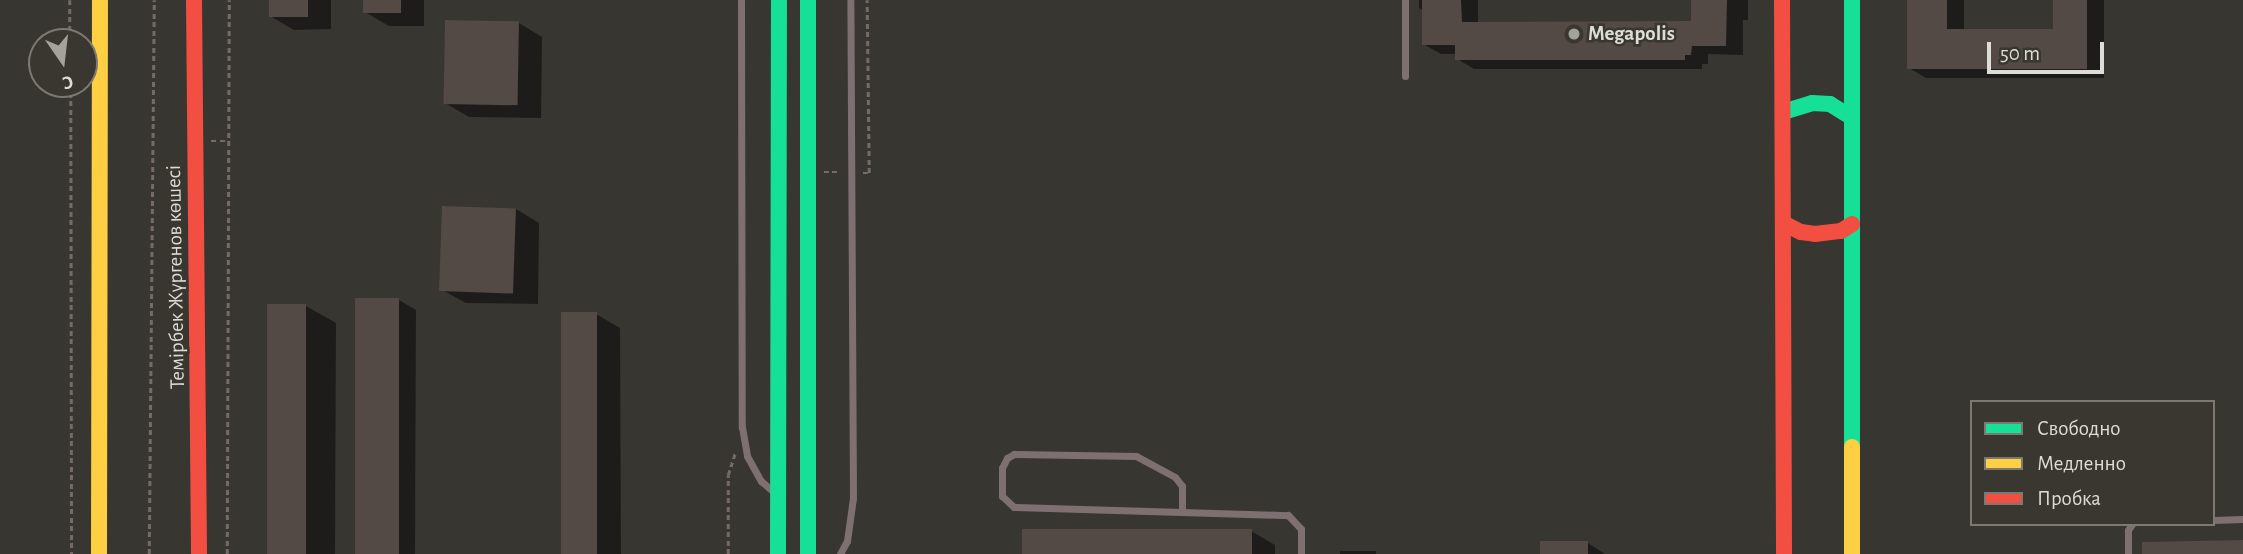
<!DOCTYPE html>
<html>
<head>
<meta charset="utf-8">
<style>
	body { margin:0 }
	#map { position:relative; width:2243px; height:554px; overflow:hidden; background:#373631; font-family:"Alegreya Sans",sans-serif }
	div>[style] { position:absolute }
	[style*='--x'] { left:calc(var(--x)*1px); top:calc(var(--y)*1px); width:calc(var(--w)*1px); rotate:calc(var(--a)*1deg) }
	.shadow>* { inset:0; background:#0007; transform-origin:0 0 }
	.building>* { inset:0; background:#534945; transform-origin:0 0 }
	.path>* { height:2.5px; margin-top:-1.25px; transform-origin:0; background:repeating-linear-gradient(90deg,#736a69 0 5px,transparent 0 8.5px) }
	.lane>* { height:7px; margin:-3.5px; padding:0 3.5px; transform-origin:3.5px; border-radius:3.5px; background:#7e7071 }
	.fast>* { height:16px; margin:-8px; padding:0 8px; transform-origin:8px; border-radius:8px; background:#16e098 }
	.slow>* { height:16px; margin:-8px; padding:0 8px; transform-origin:8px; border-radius:8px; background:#ffcf43 }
	.jam>* { height:16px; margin:-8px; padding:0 8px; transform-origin:8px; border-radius:8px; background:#f24e42 }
	.dots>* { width:19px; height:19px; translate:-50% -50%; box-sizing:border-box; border:4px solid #39372f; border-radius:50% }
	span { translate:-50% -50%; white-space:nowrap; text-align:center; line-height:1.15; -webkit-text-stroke:5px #39372f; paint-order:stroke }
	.poi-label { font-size:21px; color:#dddcd7; font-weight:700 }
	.left { translate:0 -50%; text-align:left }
	.street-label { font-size:21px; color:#dddcd7 }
	.legend { position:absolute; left:1970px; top:400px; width:245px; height:126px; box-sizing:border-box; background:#39372f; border:2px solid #7b7972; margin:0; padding:9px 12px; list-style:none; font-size:21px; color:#dddcd7 }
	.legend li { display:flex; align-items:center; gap:14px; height:35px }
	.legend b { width:35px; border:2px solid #7b7972 }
	.north { position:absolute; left:28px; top:28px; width:70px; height:70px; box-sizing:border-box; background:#39372f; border:2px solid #7b7972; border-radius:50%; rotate:166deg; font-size:19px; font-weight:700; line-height:28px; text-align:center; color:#dddcd7 }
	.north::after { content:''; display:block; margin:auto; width:24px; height:32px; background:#a3a29d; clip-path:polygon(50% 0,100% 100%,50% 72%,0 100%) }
	.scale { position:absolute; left:1987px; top:42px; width:117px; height:32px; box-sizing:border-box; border:4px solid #dddcd7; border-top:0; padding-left:9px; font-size:21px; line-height:24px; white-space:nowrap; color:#dddcd7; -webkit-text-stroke:5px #39372f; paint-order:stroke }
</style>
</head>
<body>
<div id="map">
	<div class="shadow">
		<i style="clip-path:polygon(270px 0,331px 0,331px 29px,294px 30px,270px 16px)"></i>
		<i style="clip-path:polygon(365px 0,424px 0,424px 26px,389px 26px,365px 12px)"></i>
		<i style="clip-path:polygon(1419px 0,1478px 0,1478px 24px,1693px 23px,1692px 0,1748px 0,1748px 20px,1743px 20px,1743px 55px,1708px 54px,1708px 64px,1702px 64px,1702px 69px,1474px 69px,1457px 59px,1457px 54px,1441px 54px,1423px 44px,1423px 10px,1419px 8px)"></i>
		<i style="clip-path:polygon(1909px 0,1964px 0,1964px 31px,2054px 31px,2054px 0,2104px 0,2104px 78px,1926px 78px,1909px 68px)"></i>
		<i style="clip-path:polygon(519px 23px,542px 37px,541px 118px,469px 117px,445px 103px)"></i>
		<i style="clip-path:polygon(516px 209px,539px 223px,538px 304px,466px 303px,442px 290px)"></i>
		<i style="clip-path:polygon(399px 300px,416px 310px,415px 554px,356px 554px)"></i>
		<i style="clip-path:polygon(306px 306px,336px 323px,335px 554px,268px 554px)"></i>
		<i style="clip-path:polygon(596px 314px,620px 328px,621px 554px,565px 554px)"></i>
		<i style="clip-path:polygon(1251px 531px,1275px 545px,1275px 554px,1024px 554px)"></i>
		<i style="clip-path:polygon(1588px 543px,1605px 554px,1541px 554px)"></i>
		<i style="left:1340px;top:551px;width:36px;height:3px"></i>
	</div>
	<div class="building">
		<i style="left:269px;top:0;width:39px;height:17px"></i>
		<i style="left:363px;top:0;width:38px;height:13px"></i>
		<i style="clip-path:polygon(1422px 0,1461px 0,1462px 22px,1691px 21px,1691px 0,1727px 0,1726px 46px,1692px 46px,1691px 55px,1685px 55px,1685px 60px,1455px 60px,1455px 45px,1422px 45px)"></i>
		<i style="clip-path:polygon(1907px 0,1947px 0,1947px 29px,2053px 29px,2053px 0,2087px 0,2087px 69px,1907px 69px)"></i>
		<i style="left:445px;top:20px;width:74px;height:84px;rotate:1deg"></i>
		<i style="left:442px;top:206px;width:74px;height:85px;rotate:2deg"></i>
		<i style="left:355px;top:298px;width:44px;height:256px"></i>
		<i style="left:267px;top:304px;width:39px;height:250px"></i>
		<i style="left:561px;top:312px;width:36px;height:242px"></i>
		<i style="left:1022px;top:529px;width:230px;height:25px"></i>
		<i style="clip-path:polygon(2243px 540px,2243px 554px,2142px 554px,2142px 542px)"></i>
		<i style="left:1540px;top:541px;width:48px;height:13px"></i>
	</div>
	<div class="path">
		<i style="--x:70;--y:0;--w:42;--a:90"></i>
		<i style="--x:71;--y:84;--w:470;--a:89.9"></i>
		<i style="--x:211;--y:141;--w:17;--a:0"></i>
		<i style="--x:824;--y:172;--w:15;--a:0"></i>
		<i style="--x:863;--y:173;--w:6;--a:0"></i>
		<i style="--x:869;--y:173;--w:173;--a:-90.7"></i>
		<i style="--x:149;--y:554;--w:554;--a:-89.48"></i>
		<i style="--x:227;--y:554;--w:554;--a:-89.79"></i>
		<i style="--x:728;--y:554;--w:79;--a:-90"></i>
		<i style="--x:728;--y:475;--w:23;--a:-72"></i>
	</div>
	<div class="lane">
		<i style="--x:741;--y:0;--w:427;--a:89.9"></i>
		<i style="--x:742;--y:427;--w:29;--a:80"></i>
		<i style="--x:747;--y:456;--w:29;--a:61"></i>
		<i style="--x:761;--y:481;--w:18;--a:41"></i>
		<i style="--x:1405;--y:76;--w:76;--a:-90"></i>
		<i style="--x:1182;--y:510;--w:24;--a:-90"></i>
		<i style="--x:1182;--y:486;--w:11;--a:-128"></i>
		<i style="--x:1175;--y:477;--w:44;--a:-151.7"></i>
		<i style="--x:1136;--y:456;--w:122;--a:-179.1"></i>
		<i style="--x:1014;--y:454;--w:8;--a:150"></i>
		<i style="--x:1007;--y:458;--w:11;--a:117"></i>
		<i style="--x:1002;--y:468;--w:28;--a:90"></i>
		<i style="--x:1002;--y:496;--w:16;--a:43"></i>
		<i style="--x:1014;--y:507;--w:274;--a:1.7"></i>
		<i style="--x:1288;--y:515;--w:19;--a:47"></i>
		<i style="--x:1301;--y:529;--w:25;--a:90"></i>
		<i style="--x:2213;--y:520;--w:30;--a:-2"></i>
		<i style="--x:840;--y:554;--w:15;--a:-62"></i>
		<i style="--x:847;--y:541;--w:43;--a:-82.1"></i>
		<i style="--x:853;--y:498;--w:498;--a:-90.3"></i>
		<i style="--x:2128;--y:554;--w:24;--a:-90"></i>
		<i style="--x:2128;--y:530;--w:7;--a:-56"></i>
	</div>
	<div class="fast">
		<i style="--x:808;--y:0;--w:554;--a:90"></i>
		<i style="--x:1852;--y:0;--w:447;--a:90"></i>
		<i style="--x:1783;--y:112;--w:30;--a:-17"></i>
		<i style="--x:1812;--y:103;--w:18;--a:3"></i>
		<i style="--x:1830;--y:104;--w:26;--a:32"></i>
		<i style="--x:778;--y:554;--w:554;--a:-89.9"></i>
	</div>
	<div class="slow">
		<i style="--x:1852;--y:447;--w:107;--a:90"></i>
		<i style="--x:99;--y:554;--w:554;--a:-89.9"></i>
	</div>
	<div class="jam">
		<i style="--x:194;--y:0;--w:554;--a:89.48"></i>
		<i style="--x:1782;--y:0;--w:554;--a:89.79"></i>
		<i style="--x:1783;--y:223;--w:20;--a:27"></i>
		<i style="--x:1801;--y:232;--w:14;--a:8"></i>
		<i style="--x:1815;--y:234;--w:26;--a:-7"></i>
		<i style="--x:1841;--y:231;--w:13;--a:-32"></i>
	</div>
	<div class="dots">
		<i style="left:1574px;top:34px;background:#a3a29d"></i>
	</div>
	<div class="poi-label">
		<span class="left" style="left:1588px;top:34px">Megapolis</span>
	</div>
	<div class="street-label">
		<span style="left:176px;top:277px;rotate:-91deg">Темірбек Жүргенов көшесі</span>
	</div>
	<ul class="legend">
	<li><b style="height:9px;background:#16e098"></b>Свободно</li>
	<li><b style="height:9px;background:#ffcf43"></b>Медленно</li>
	<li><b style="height:9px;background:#f24e42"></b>Пробка</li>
	</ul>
	<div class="north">С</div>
	<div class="scale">50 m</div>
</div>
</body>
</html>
